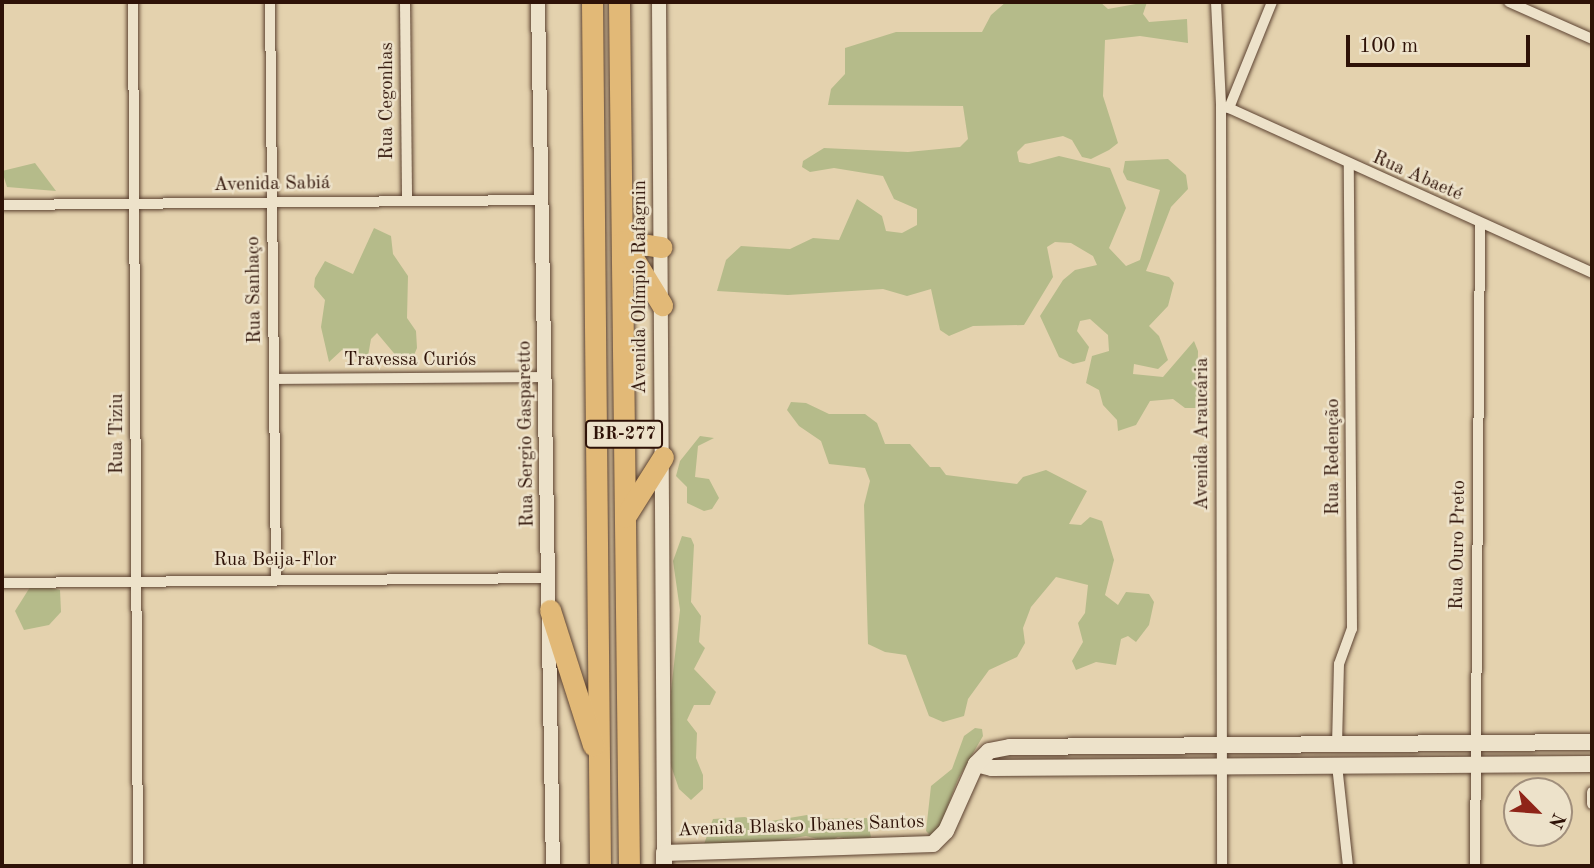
<!DOCTYPE html>
<html>
<head>
<meta charset="utf-8">
<style>
	body { margin:0 }
	#map { position:relative; width:1594px; height:868px; overflow:hidden; background:#e4d2ae; font-family:"Old Standard TT",serif }
	div>[style] { position:absolute }
	[style*='--x'] { left:calc(var(--x)*1px); top:calc(var(--y)*1px); width:calc(var(--w)*1px); rotate:calc(var(--a)*1deg) }
	.green>* { inset:0; background:#b5bb8a }
	.roads { filter:drop-shadow(0 0 2px #5c4231) drop-shadow(0 0 2px #5c4231) }
	.minor>* { height:10px; margin:-5px; padding:0 5px; transform-origin:5px; border-radius:5px; background:#ede2ca }
	.tertiary>* { height:14px; margin:-7px; padding:0 7px; transform-origin:7px; border-radius:7px; background:#ede2ca }
	.secondary>* { height:16px; margin:-8px; padding:0 8px; transform-origin:8px; border-radius:8px; background:#ede2ca }
	.motorway>* { height:21px; margin:-10.5px; padding:0 10.5px; transform-origin:10.5px; border-radius:10.5px; background:#e2b977 }
	span { translate:-50% -50%; white-space:nowrap; text-align:center; line-height:1.15; -webkit-text-stroke:5px #ede2ca; paint-order:stroke }
	.shield-label span { padding:2px 5px; background:#ede2ca; border:2px solid; border-radius:5px; -webkit-text-stroke-width:0 }
	.shield-label { font-size:18px; color:#2e1207; font-weight:700 }
	.street-label { font-size:19px; color:#2e1207 }
	.frame { position:absolute; inset:0; border:4px solid #2e1207; pointer-events:none }
	.north { position:absolute; left:1503px; top:777px; width:70px; height:70px; box-sizing:border-box; background:#ede2ca; border:2px solid #a18f7c; border-radius:50%; rotate:115deg; font-size:19px; font-weight:700; line-height:28px; text-align:center; color:#2e1207 }
	.north::after { content:''; display:block; margin:auto; width:24px; height:32px; background:#8f2418; clip-path:polygon(50% 0,100% 100%,50% 72%,0 100%) }
	.scale { position:absolute; left:1346px; top:35px; width:184px; height:32px; box-sizing:border-box; border:4px solid #2e1207; border-top:0; padding-left:9px; font-size:21px; line-height:24px; white-space:nowrap; color:#2e1207; -webkit-text-stroke:5px #ede2ca; paint-order:stroke }
</style>
</head>
<body>
<div id="map">
	<div class="green">
		<i style="clip-path:polygon(1006px 2px,1100px 2px,1108px 9px,1147px 2px,1143px 14px,1149px 22px,1187px 19px,1188px 43px,1140px 36px,1105px 40px,1103px 96px,1118px 143px,1109px 150px,1091px 159px,1082px 157px,1072px 140px,1063px 136px,1025px 144px,1017px 152px,1019px 162px,1029px 164px,1059px 156px,1110px 168px,1126px 208px,1109px 248px,1126px 266px,1140px 260px,1160px 190px,1127px 180px,1123px 172px,1125px 161px,1168px 159px,1186px 175px,1188px 189px,1171px 207px,1146px 271px,1169px 277px,1174px 283px,1168px 306px,1149px 326px,1159px 336px,1168px 360px,1158px 369px,1134px 364px,1133px 374px,1163px 377px,1194px 341px,1198px 351px,1197px 408px,1185px 408px,1173px 399px,1150px 401px,1136px 425px,1118px 431px,1117px 420px,1103px 405px,1099px 390px,1086px 383px,1092px 356px,1109px 351px,1108px 335px,1090px 319px,1080px 321px,1077px 331px,1089px 347px,1085px 361px,1073px 364px,1059px 357px,1040px 316px,1063px 280px,1075px 270px,1097px 265px,1093px 256px,1071px 243px,1055px 242px,1047px 247px,1053px 277px,1024px 325px,973px 326px,949px 336px,940px 330px,931px 289px,907px 296px,883px 289px,788px 295px,717px 291px,726px 260px,741px 246px,790px 249px,813px 238px,839px 240px,857px 199px,882px 216px,886px 231px,902px 233px,917px 225px,917px 209px,894px 199px,883px 176px,834px 168px,810px 172px,802px 167px,803px 161px,824px 148px,908px 152px,960px 147px,968px 139px,963px 106px,828px 105px,831px 89px,845px 74px,845px 48px,896px 32px,982px 32px,991px 15px)"></i>
		<i style="clip-path:polygon(35px 163px,56px 191px,7px 187px,2px 171px)"></i>
		<i style="clip-path:polygon(374px 228px,391px 236px,393px 254px,408px 276px,407px 318px,416px 331px,417px 348px,414px 355px,398px 358px,377px 333px,371px 339px,368px 356px,352px 359px,349px 352px,342px 350px,329px 362px,321px 327px,325px 300px,314px 287px,315px 278px,325px 261px,353px 274px)"></i>
		<i style="clip-path:polygon(791px 402px,806px 403px,829px 414px,865px 414px,877px 423px,885px 444px,910px 444px,930px 467px,940px 467px,946px 475px,1017px 484px,1023px 477px,1046px 470px,1087px 491px,1069px 524px,1081px 525px,1090px 517px,1102px 521px,1114px 560px,1105px 595px,1118px 605px,1126px 592px,1149px 594px,1154px 602px,1149px 625px,1136px 642px,1128px 636px,1121px 639px,1116px 665px,1096px 662px,1076px 670px,1072px 661px,1083px 642px,1078px 623px,1085px 613px,1088px 585px,1056px 577px,1031px 607px,1023px 628px,1025px 643px,1017px 657px,989px 670px,968px 699px,964px 716px,943px 722px,929px 716px,906px 655px,885px 652px,868px 644px,864px 505px,870px 481px,865px 468px,829px 464px,821px 441px,799px 426px,787px 410px)"></i>
		<i style="clip-path:polygon(700px 436px,714px 438px,698px 446px,695px 477px,709px 479px,719px 498px,712px 509px,704px 511px,687px 503px,687px 487px,676px 476px,680px 461px)"></i>
		<i style="clip-path:polygon(682px 536px,691px 538px,694px 545px,691px 602px,701px 616px,699px 642px,705px 648px,694px 669px,716px 692px,710px 705px,694px 705px,687px 720px,697px 733px,696px 758px,703px 775px,703px 789px,691px 800px,679px 789px,670px 763px,668px 718px,680px 610px,673px 561px)"></i>
		<i style="clip-path:polygon(32px 584px,60px 590px,61px 612px,49px 625px,24px 630px,15px 611px)"></i>
		<i style="clip-path:polygon(975px 728px,982px 729px,983px 736px,958px 779px,937px 834px,931px 836px,926px 831px,931px 786px,952px 769px,964px 736px)"></i>
		<i style="clip-path:polygon(807px 815px,816px 819px,867px 818px,871px 837px,862px 842px,838px 837px,829px 842px,806px 836px,729px 849px,703px 847px,713px 819px,745px 817px,759px 823px)"></i>
	</div>
	<div class="roads">
		<div class="minor">
			<i style="--x:133;--y:2;--w:864;--a:89.67"></i>
			<i style="--x:270;--y:2;--w:576;--a:89.4"></i>
			<i style="--x:405;--y:2;--w:199;--a:89.4"></i>
			<i style="--x:1216;--y:2;--w:104;--a:87.2"></i>
			<i style="--x:1221;--y:106;--w:760;--a:89.92"></i>
			<i style="--x:1509;--y:2;--w:91;--a:24"></i>
			<i style="--x:1224;--y:107;--w:5;--a:11"></i>
			<i style="--x:1229;--y:108;--w:114;--a:-67.9"></i>
			<i style="--x:1229;--y:108;--w:399;--a:24.4"></i>
			<i style="--x:2;--y:205;--w:541;--a:-0.53"></i>
			<i style="--x:274;--y:379;--w:272;--a:-0.4"></i>
			<i style="--x:2;--y:583;--w:547;--a:-0.52"></i>
			<i style="--x:1337;--y:745;--w:81;--a:-88.6"></i>
			<i style="--x:1339;--y:664;--w:37;--a:-70"></i>
			<i style="--x:1352;--y:629;--w:463;--a:-90.4"></i>
			<i style="--x:1337;--y:765;--w:102;--a:83.8"></i>
			<i style="--x:1592;--y:792;--w:12;--a:90"></i>
			<i style="--x:1475;--y:866;--w:642;--a:-89.55"></i>
		</div>
		<div class="tertiary">
			<i style="--x:538;--y:2;--w:864;--a:89.01"></i>
			<i style="--x:659;--y:2;--w:851;--a:89.66"></i>
		</div>
		<div class="secondary">
			<i style="--x:976;--y:764;--w:16;--a:14"></i>
			<i style="--x:992;--y:768;--w:600;--a:-0.38"></i>
			<i style="--x:664;--y:866;--w:13;--a:-90"></i>
			<i style="--x:664;--y:853;--w:269;--a:-1.9"></i>
			<i style="--x:933;--y:844;--w:18;--a:-45"></i>
			<i style="--x:946;--y:831;--w:73;--a:-65.9"></i>
			<i style="--x:976;--y:764;--w:18;--a:-45"></i>
			<i style="--x:989;--y:751;--w:21;--a:-11"></i>
			<i style="--x:1010;--y:747;--w:582;--a:-0.49"></i>
		</div>
		<div class="motorway">
			<i style="--x:592;--y:2;--w:864;--a:89.47"></i>
			<i style="--x:619;--y:2;--w:864;--a:89.34"></i>
			<i style="--x:623;--y:241;--w:39;--a:9"></i>
			<i style="--x:624;--y:243;--w:73;--a:58.5"></i>
			<i style="--x:625;--y:517;--w:71;--a:-57.7"></i>
			<i style="--x:550;--y:610;--w:142;--a:72.3"></i>
		</div>
	</div>
	<div class="shield-label">
		<span style="left:624px;top:434px">BR-277</span>
	</div>
	<div class="street-label">
		<span style="left:388px;top:101px;rotate:-90deg">Rua Cegonhas</span>
		<span style="left:1417px;top:177px;rotate:24deg">Rua Abaeté</span>
		<span style="left:272px;top:185px;rotate:-1deg">Avenida Sabiá</span>
		<span style="left:641px;top:287px;rotate:-90deg">Avenida Olímpio Rafagnin</span>
		<span style="left:255px;top:290px;rotate:-91deg">Rua Sanhaço</span>
		<span style="left:410px;top:361px">Travessa Curiós</span>
		<span style="left:118px;top:434px;rotate:-90deg">Rua Tiziu</span>
		<span style="left:527px;top:434px;rotate:-91deg">Rua Sergio Gasparetto</span>
		<span style="left:1203px;top:434px;rotate:-90deg">Avenida Araucária</span>
		<span style="left:1334px;top:457px;rotate:-90deg">Rua Redenção</span>
		<span style="left:1459px;top:545px;rotate:-89deg">Rua Ouro Preto</span>
		<span style="left:275px;top:561px">Rua Beija-Flor</span>
		<span style="left:801px;top:827px;rotate:-2deg">Avenida Blasko Ibanes Santos</span>
	</div>
	<div class="frame"></div>
	<div class="north">N</div>
	<div class="scale">100 m</div>
</div>
</body>
</html>
